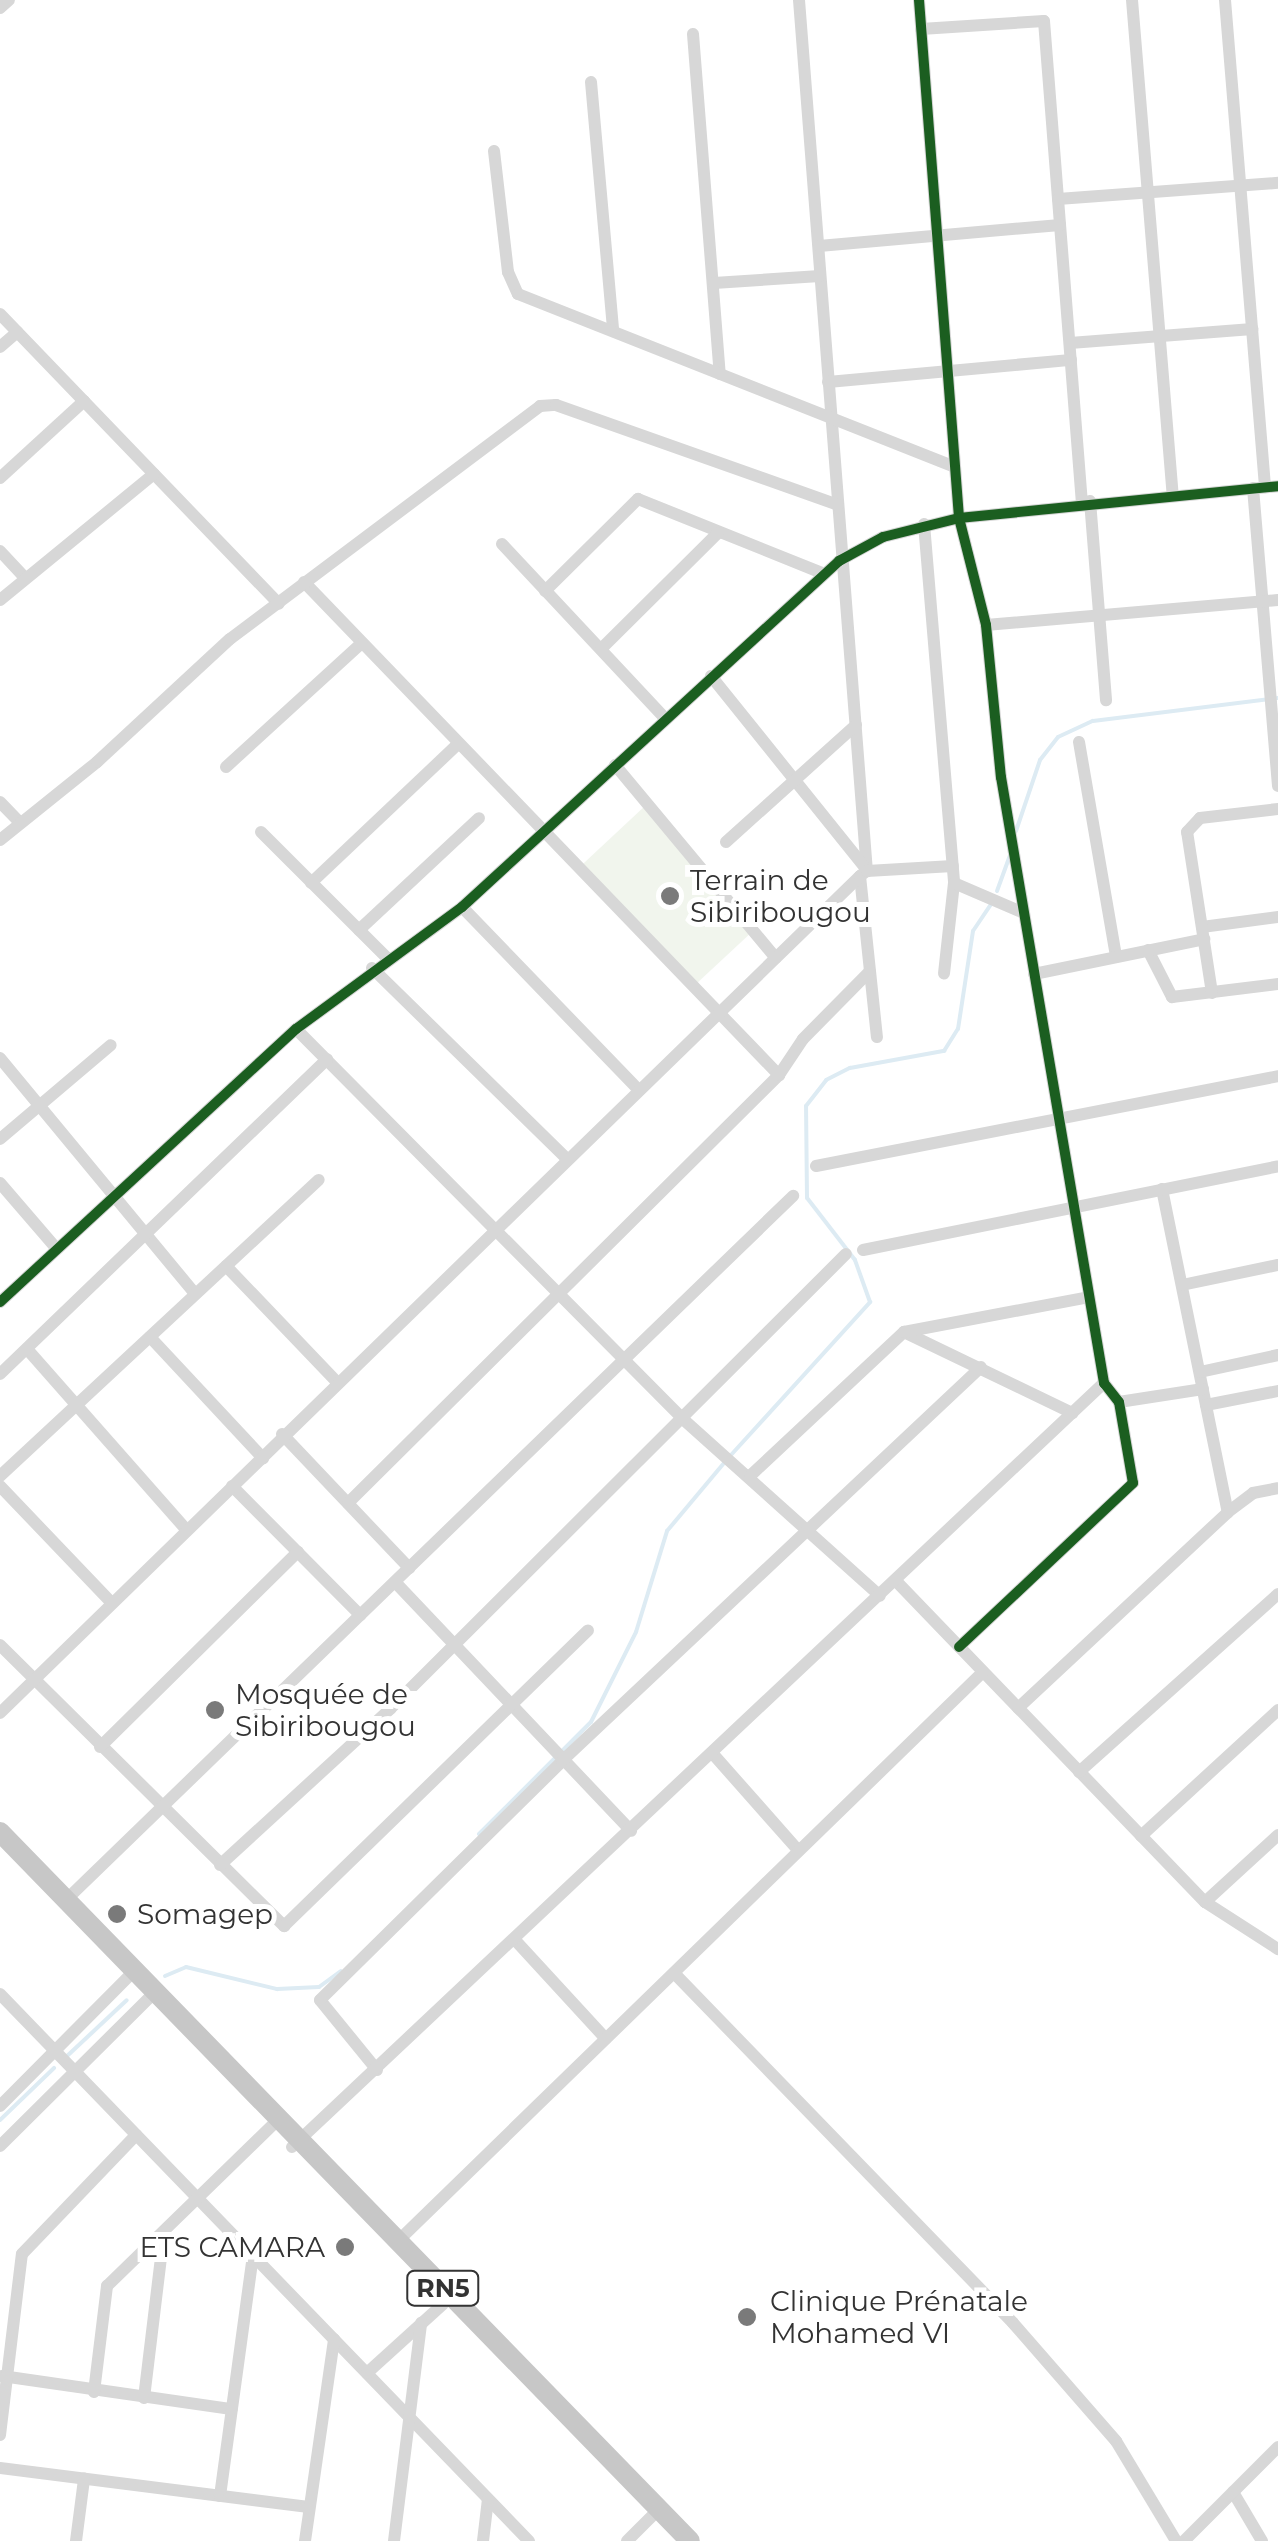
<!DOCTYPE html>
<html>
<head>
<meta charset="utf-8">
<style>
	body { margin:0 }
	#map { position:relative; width:1278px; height:2541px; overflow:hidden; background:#fff; font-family:Montserrat,sans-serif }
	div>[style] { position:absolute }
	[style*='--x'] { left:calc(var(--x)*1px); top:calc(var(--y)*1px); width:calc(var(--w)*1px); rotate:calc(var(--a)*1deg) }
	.green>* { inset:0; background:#f1f5ed; transform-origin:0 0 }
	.stream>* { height:4px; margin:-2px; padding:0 2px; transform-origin:2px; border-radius:2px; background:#ddebf3 }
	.minor>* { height:12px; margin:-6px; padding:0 6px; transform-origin:6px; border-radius:6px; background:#d7d7d7 }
	.trunk>* { height:20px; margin:-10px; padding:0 10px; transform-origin:10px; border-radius:10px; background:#c7c7c7 }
	.cycleway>* { height:10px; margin:-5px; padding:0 5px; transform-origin:5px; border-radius:5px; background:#1b5e20 }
	.dots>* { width:28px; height:28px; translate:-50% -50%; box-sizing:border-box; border:5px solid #fff; border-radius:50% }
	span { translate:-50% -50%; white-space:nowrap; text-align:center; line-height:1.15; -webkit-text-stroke:10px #fff; paint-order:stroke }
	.shield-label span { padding:2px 8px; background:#fff; border:2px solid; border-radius:8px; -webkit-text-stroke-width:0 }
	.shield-label { font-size:25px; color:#333; font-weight:700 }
	.poi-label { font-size:28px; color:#333 }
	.left { translate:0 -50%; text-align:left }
	.right { translate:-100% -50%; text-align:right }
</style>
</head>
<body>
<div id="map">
	<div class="green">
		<i style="left:645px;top:806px;width:165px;height:86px;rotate:47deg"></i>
	</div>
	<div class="stream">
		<i style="--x:1016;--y:831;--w:75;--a:-71.3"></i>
		<i style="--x:1040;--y:760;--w:29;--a:-52"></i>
		<i style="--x:1058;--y:737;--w:38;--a:-25"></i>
		<i style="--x:1093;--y:721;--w:186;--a:-7.1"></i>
		<i style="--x:997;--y:891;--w:38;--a:-70"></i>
		<i style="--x:731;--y:1455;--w:207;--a:-47.7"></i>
		<i style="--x:870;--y:1302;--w:45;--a:-109.7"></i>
		<i style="--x:855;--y:1260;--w:78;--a:-127.7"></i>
		<i style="--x:807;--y:1198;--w:92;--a:-90.6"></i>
		<i style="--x:806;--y:1106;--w:33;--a:-52"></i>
		<i style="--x:826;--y:1080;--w:27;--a:-27"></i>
		<i style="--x:850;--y:1068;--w:96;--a:-10.3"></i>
		<i style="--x:944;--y:1051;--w:26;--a:-58"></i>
		<i style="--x:958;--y:1029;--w:99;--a:-81.3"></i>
		<i style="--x:973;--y:931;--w:32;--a:-56"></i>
		<i style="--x:479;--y:1834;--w:158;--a:-45"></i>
		<i style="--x:591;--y:1722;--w:101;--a:-63.4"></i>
		<i style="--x:636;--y:1632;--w:106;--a:-72.9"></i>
		<i style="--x:667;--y:1531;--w:90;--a:-50"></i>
		<i style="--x:165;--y:1976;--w:23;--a:-23"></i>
		<i style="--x:186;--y:1967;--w:94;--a:13.6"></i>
		<i style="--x:277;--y:1989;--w:42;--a:-2.7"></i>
		<i style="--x:319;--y:1987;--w:27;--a:-36"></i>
		<i style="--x:66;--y:2057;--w:83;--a:-43.1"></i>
		<i style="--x:0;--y:2120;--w:75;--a:-43.9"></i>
	</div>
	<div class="minor">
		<i style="--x:799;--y:0;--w:874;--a:85.54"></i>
		<i style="--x:919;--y:0;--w:520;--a:85.58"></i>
		<i style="--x:959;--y:518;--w:110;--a:75.8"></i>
		<i style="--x:986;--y:625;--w:153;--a:84.4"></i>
		<i style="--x:1001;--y:777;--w:615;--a:80.35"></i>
		<i style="--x:1104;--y:1383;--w:24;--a:52"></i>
		<i style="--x:1119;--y:1402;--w:82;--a:80.2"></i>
		<i style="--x:1133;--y:1483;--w:239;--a:136.7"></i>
		<i style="--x:1132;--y:0;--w:496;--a:85.3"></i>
		<i style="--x:1225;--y:0;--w:489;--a:85.3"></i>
		<i style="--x:0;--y:8;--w:12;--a:-42"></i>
		<i style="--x:921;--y:29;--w:123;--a:-3.7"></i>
		<i style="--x:1044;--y:21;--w:482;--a:85.5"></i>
		<i style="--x:693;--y:34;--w:341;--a:85.5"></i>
		<i style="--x:591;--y:82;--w:249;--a:84.9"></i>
		<i style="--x:494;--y:151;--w:122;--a:83.4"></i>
		<i style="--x:508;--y:272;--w:24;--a:66"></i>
		<i style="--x:518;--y:294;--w:469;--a:21.6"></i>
		<i style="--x:1058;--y:199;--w:221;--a:-4.2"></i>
		<i style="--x:819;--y:246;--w:242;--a:-5"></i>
		<i style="--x:714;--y:283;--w:106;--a:-3.8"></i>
		<i style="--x:0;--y:314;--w:402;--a:46.1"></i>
		<i style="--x:1070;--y:343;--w:183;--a:-4.4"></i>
		<i style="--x:0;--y:347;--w:23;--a:-41"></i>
		<i style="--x:828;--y:382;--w:244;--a:-5.2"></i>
		<i style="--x:0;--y:478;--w:114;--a:-42.5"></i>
		<i style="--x:1253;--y:488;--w:299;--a:85.2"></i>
		<i style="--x:1090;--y:501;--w:200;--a:85.4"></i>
		<i style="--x:924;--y:524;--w:360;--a:85.2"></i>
		<i style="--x:954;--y:883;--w:91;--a:96.3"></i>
		<i style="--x:502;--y:544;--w:238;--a:46.9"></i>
		<i style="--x:0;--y:551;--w:35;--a:47"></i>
		<i style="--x:304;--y:582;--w:685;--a:46.07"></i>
		<i style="--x:545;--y:591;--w:131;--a:-44.7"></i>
		<i style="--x:638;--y:499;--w:198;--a:21.9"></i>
		<i style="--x:0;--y:600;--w:199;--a:-39.3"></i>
		<i style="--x:986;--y:625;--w:293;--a:-4.9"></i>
		<i style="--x:601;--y:649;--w:165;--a:-44.8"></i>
		<i style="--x:711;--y:676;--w:248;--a:51.2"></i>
		<i style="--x:1079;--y:742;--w:218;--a:80.2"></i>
		<i style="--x:615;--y:765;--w:251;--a:50.2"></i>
		<i style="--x:226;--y:767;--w:184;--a:-42.4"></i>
		<i style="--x:0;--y:802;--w:28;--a:46"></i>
		<i style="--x:261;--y:832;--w:178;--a:45"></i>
		<i style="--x:0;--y:840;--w:124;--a:-38.8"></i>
		<i style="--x:97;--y:762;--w:181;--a:-42.8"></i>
		<i style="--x:230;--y:639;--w:388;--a:-36.9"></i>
		<i style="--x:540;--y:406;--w:16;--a:-4"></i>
		<i style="--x:556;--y:405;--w:299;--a:19.5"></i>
		<i style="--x:726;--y:842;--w:175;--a:-42"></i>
		<i style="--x:860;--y:876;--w:162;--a:84"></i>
		<i style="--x:311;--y:883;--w:202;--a:-43.4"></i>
		<i style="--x:954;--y:883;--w:76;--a:23.2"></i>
		<i style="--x:462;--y:907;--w:255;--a:46"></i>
		<i style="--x:1202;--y:927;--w:77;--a:-7.5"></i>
		<i style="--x:359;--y:930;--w:164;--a:-43"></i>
		<i style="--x:1148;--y:950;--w:53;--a:62.9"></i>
		<i style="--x:1172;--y:997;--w:107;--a:-7"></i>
		<i style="--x:372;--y:968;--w:273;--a:44.4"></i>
		<i style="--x:1034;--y:974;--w:174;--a:-11.6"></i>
		<i style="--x:1212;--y:993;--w:163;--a:-98.8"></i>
		<i style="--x:1187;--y:832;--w:19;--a:-47"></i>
		<i style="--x:1200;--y:818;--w:79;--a:-6.6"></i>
		<i style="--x:296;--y:1029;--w:551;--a:45.22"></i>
		<i style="--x:684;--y:1420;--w:263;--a:41.9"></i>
		<i style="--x:0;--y:1058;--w:306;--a:50.4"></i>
		<i style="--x:0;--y:1139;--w:145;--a:-40.3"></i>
		<i style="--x:816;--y:1166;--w:471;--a:-11"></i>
		<i style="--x:0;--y:1183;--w:86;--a:49.3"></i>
		<i style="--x:1162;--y:1189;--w:330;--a:78.5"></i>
		<i style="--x:863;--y:1250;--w:423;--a:-11.4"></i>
		<i style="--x:226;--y:1266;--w:161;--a:46.3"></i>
		<i style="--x:1182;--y:1285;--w:98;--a:-11.8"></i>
		<i style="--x:0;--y:1302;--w:403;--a:-42.7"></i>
		<i style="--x:296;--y:1029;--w:206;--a:-36.3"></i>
		<i style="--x:462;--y:907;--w:512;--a:-42.54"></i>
		<i style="--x:839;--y:561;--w:50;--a:-28.6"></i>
		<i style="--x:883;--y:537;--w:78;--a:-14"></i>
		<i style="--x:959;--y:518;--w:321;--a:-5.7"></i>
		<i style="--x:904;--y:1332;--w:187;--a:25.7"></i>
		<i style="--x:150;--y:1337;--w:166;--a:47"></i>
		<i style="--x:27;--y:1349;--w:239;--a:48.6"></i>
		<i style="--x:1200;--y:1372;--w:80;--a:-12.3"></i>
		<i style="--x:0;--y:1374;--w:454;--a:-43.9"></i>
		<i style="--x:1119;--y:1402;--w:85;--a:-8.8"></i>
		<i style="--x:1206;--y:1405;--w:73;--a:-11"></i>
		<i style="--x:282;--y:1434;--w:185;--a:46.5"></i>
		<i style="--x:0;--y:1476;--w:435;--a:-42.9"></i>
		<i style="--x:750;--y:1476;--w:211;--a:-43.1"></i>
		<i style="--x:904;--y:1332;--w:188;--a:-10.7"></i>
		<i style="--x:0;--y:1486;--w:162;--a:46.3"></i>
		<i style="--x:232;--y:1486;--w:182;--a:45.2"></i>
		<i style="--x:348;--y:1503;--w:607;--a:-44.8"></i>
		<i style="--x:779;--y:1075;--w:43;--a:-56.3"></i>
		<i style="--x:803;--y:1039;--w:95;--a:-45.4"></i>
		<i style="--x:896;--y:1581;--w:446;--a:46.1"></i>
		<i style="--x:1205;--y:1902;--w:87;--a:32.8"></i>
		<i style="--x:395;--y:1582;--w:343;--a:46.5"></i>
		<i style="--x:0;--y:1645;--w:400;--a:44.7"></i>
		<i style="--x:284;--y:1926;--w:424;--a:-44.2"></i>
		<i style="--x:1018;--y:1708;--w:287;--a:-43"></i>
		<i style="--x:1228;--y:1512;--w:31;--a:-37"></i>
		<i style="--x:1253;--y:1493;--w:25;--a:-11"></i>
		<i style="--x:0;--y:1713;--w:1200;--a:-44.22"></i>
		<i style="--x:860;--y:876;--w:9;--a:-36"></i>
		<i style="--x:867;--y:871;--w:86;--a:-3.3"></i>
		<i style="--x:100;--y:1747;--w:278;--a:-44.6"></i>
		<i style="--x:713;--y:1754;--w:128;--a:48.5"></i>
		<i style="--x:1079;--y:1772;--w:267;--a:-41.8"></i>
		<i style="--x:1141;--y:1836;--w:186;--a:-42.6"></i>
		<i style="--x:220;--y:1865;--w:231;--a:-42.5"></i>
		<i style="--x:390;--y:1709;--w:644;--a:-44.94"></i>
		<i style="--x:67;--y:1899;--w:1011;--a:-44.08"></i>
		<i style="--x:1205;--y:1902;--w:99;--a:-42.5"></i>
		<i style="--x:515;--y:1940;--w:134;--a:47.4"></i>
		<i style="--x:674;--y:1973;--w:487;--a:45.9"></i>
		<i style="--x:1013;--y:2323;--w:157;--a:48.9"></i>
		<i style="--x:1116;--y:2441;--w:117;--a:59"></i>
		<i style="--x:0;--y:1994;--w:761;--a:45.96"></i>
		<i style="--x:377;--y:2070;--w:90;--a:-129.2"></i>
		<i style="--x:320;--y:2000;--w:340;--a:-44.6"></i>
		<i style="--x:562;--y:1761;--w:575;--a:-43.24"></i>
		<i style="--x:0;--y:2106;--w:182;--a:-45.2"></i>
		<i style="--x:0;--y:2146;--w:210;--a:-44.8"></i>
		<i style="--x:292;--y:2147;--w:1115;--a:-43.26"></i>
		<i style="--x:398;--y:2241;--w:816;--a:-44.21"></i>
		<i style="--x:367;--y:2373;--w:103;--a:-42.2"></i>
		<i style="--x:2;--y:2376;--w:232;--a:8.2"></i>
		<i style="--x:94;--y:2392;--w:107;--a:-83"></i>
		<i style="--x:107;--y:2286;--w:241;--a:-44.2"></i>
		<i style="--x:144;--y:2398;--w:167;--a:-83.1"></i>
		<i style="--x:0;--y:2435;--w:182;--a:-83.1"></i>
		<i style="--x:22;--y:2254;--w:165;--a:-46.2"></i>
		<i style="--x:0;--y:2468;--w:311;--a:7.2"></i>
		<i style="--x:1233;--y:2492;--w:57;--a:59.4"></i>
		<i style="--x:220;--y:2496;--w:243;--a:-82.2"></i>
		<i style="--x:76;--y:2541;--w:63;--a:-82.6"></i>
		<i style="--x:305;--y:2541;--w:204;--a:-81.8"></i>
		<i style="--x:394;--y:2541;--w:220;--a:-82.9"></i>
		<i style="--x:483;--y:2541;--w:42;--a:-83.2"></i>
		<i style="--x:627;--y:2541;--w:45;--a:-45"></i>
		<i style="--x:1184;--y:2541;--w:133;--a:-45"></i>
	</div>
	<div class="trunk">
		<i style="--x:0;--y:1832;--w:989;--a:45.78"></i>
	</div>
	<div class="cycleway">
		<i style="--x:919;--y:0;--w:520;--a:85.58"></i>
		<i style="--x:959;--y:518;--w:110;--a:75.8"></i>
		<i style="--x:986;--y:625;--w:153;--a:84.4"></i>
		<i style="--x:1001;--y:777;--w:615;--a:80.35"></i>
		<i style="--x:1104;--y:1383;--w:24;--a:52"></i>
		<i style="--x:1119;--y:1402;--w:82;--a:80.2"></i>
		<i style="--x:1133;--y:1483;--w:239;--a:136.7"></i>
		<i style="--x:0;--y:1302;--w:403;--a:-42.7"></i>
		<i style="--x:296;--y:1029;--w:206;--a:-36.3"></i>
		<i style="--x:462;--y:907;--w:512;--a:-42.54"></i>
		<i style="--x:839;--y:561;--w:50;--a:-28.6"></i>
		<i style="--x:883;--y:537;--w:78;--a:-14"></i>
		<i style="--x:959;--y:518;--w:321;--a:-5.7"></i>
	</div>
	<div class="dots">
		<i style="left:670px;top:896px;background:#7a7a7a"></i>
		<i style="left:215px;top:1710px;background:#7a7a7a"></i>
		<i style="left:117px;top:1914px;background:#7a7a7a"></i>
		<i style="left:345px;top:2247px;background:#7a7a7a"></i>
		<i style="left:747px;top:2317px;background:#7a7a7a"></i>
	</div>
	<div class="shield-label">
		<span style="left:443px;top:2288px">RN5</span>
	</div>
	<div class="poi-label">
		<span class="left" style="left:690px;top:896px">Terrain de<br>Sibiribougou</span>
		<span class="left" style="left:235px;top:1710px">Mosquée de<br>Sibiribougou</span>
		<span class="left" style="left:137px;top:1914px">Somagep</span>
		<span class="right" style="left:325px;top:2247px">ETS CAMARA</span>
		<span class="left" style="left:770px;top:2317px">Clinique Prénatale<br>Mohamed VI</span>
	</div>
</div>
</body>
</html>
